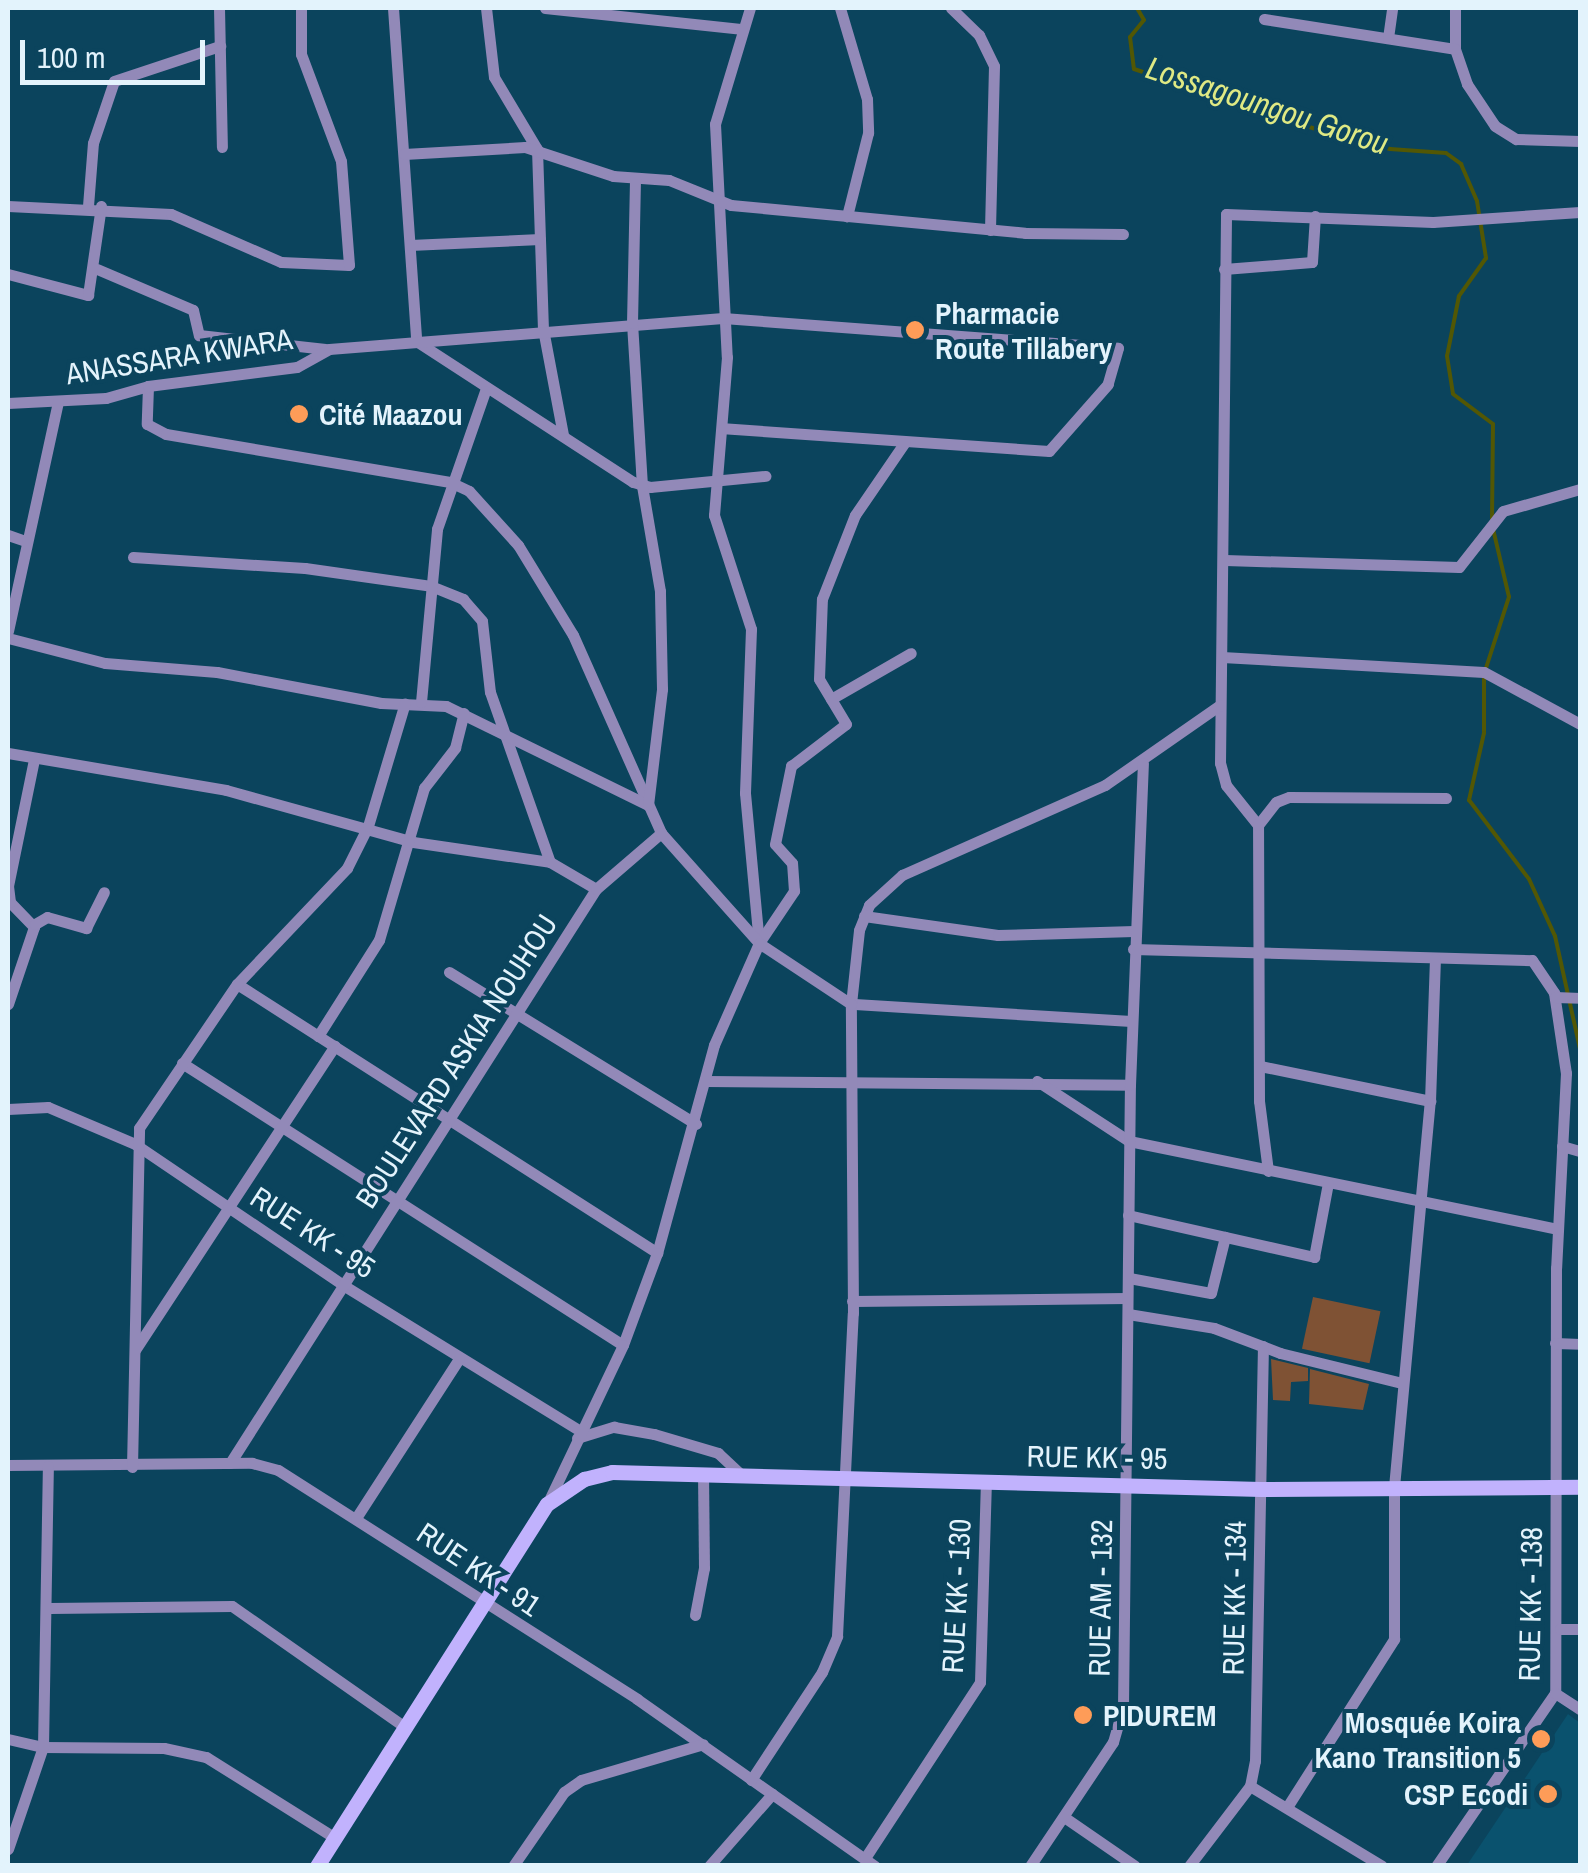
<!DOCTYPE html>
<html>
<head>
<meta charset="utf-8">
<style>
	body { margin:0 }
	#map { position:relative; width:1588px; height:1873px; overflow:hidden; background:#0b445d; font-family:"Archivo Narrow",sans-serif }
	div>[style] { position:absolute }
	[style*='--x'] { left:calc(var(--x)*1px); top:calc(var(--y)*1px); width:calc(var(--w)*1px); rotate:calc(var(--a)*1deg) }
	.built>* { inset:0; background:#0a526e }
	.green>* { inset:0; background:#7f5234; transform-origin:0 0 }
	.stream>* { height:4px; margin:-2px; padding:0 2px; transform-origin:2px; border-radius:2px; background:#525704 }
	.street>* { height:11px; margin:-5.5px; padding:0 5.5px; transform-origin:5.5px; border-radius:5.5px; background:#9289b8 }
	.secondary>* { height:15px; margin:-7.5px; padding:0 7.5px; transform-origin:7.5px; border-radius:7.5px; background:#c1b2fd }
	.dots>* { width:28px; height:28px; translate:-50% -50%; box-sizing:border-box; border:5px solid #0b445d; border-radius:50% }
	span { translate:-50% -50%; white-space:nowrap; text-align:center; line-height:1.15; -webkit-text-stroke:8px #0b445d; paint-order:stroke }
	.poi-label { font-size:30px; color:#e3f3fc; font-weight:700 }
	.left { translate:0 -50%; text-align:left }
	.right { translate:-100% -50%; text-align:right }
	.street-label { font-size:30px; color:#e3f3fc }
	.water-label { font-size:32px; color:#dfe983; font-style:italic }
	.frame { position:absolute; inset:0; border:10px solid #e3f3fc; pointer-events:none }
	.scale { position:absolute; left:20px; top:40px; width:185px; height:45px; box-sizing:border-box; border:5px solid #e3f3fc; border-top:0; padding-left:12px; font-size:30px; line-height:35px; white-space:nowrap; color:#e3f3fc; -webkit-text-stroke:8px #0b445d; paint-order:stroke }
</style>
</head>
<body>
<div id="map">
	<div class="built">
		<i style="clip-path:polygon(1568px 1714px,1580px 1723px,1580px 1865px,1467px 1865px)"></i>
	</div>
	<div class="green">
		<i style="left:1313px;top:1297px;width:69px;height:53px;rotate:12deg"></i>
		<i style="clip-path:polygon(1271px 1359px,1308px 1368px,1308px 1381px,1291px 1382px,1290px 1401px,1273px 1400px)"></i>
		<i style="clip-path:polygon(1310px 1369px,1369px 1384px,1363px 1410px,1309px 1404px)"></i>
	</div>
	<div class="stream">
		<i style="--x:1137;--y:8;--w:14;--a:60"></i>
		<i style="--x:1144;--y:20;--w:22;--a:129"></i>
		<i style="--x:1130;--y:37;--w:32;--a:83"></i>
		<i style="--x:1134;--y:69;--w:211;--a:18.3"></i>
		<i style="--x:1334;--y:135;--w:58;--a:14"></i>
		<i style="--x:1390;--y:149;--w:56;--a:4.1"></i>
		<i style="--x:1446;--y:153;--w:19;--a:36"></i>
		<i style="--x:1461;--y:164;--w:40;--a:66.6"></i>
		<i style="--x:1477;--y:201;--w:58;--a:81"></i>
		<i style="--x:1486;--y:258;--w:47;--a:125.4"></i>
		<i style="--x:1459;--y:296;--w:61;--a:101.3"></i>
		<i style="--x:1447;--y:356;--w:38;--a:81"></i>
		<i style="--x:1453;--y:394;--w:50;--a:36.9"></i>
		<i style="--x:1493;--y:424;--w:95;--a:90.6"></i>
		<i style="--x:1486;--y:668;--w:75;--a:-72.1"></i>
		<i style="--x:1509;--y:597;--w:70;--a:-103.2"></i>
		<i style="--x:1484;--y:677;--w:56;--a:90"></i>
		<i style="--x:1484;--y:733;--w:69;--a:102.6"></i>
		<i style="--x:1469;--y:800;--w:99;--a:52.8"></i>
		<i style="--x:1529;--y:879;--w:63;--a:65.5"></i>
		<i style="--x:1555;--y:936;--w:116;--a:77.5"></i>
	</div>
	<div class="street">
		<i style="--x:219;--y:8;--w:139;--a:88.8"></i>
		<i style="--x:393;--y:8;--w:334;--a:86"></i>
		<i style="--x:486;--y:8;--w:69;--a:83.4"></i>
		<i style="--x:494;--y:77;--w:84;--a:59.2"></i>
		<i style="--x:537;--y:149;--w:180;--a:88.1"></i>
		<i style="--x:543;--y:329;--w:108;--a:79.3"></i>
		<i style="--x:545;--y:8;--w:199;--a:6.1"></i>
		<i style="--x:750;--y:8;--w:121;--a:106.8"></i>
		<i style="--x:715;--y:124;--w:233;--a:87.1"></i>
		<i style="--x:727;--y:357;--w:159;--a:94.7"></i>
		<i style="--x:714;--y:515;--w:120;--a:72"></i>
		<i style="--x:751;--y:629;--w:164;--a:92.1"></i>
		<i style="--x:745;--y:793;--w:151;--a:84.7"></i>
		<i style="--x:840;--y:8;--w:95;--a:73.5"></i>
		<i style="--x:867;--y:99;--w:34;--a:88"></i>
		<i style="--x:868;--y:133;--w:86;--a:104.2"></i>
		<i style="--x:951;--y:8;--w:39;--a:44"></i>
		<i style="--x:979;--y:35;--w:34;--a:64"></i>
		<i style="--x:994;--y:66;--w:164;--a:91.4"></i>
		<i style="--x:1455;--y:8;--w:41;--a:90"></i>
		<i style="--x:1455;--y:49;--w:37;--a:71"></i>
		<i style="--x:1467;--y:84;--w:50;--a:56.3"></i>
		<i style="--x:1495;--y:126;--w:25;--a:32"></i>
		<i style="--x:1516;--y:139;--w:64;--a:1.8"></i>
		<i style="--x:1264;--y:19;--w:193;--a:8.9"></i>
		<i style="--x:1388;--y:38;--w:30;--a:-82"></i>
		<i style="--x:404;--y:154;--w:121;--a:-3.3"></i>
		<i style="--x:525;--y:147;--w:93;--a:18.2"></i>
		<i style="--x:613;--y:176;--w:56;--a:4.1"></i>
		<i style="--x:669;--y:180;--w:67;--a:22"></i>
		<i style="--x:731;--y:205;--w:295;--a:5.4"></i>
		<i style="--x:1025;--y:233;--w:98;--a:0.6"></i>
		<i style="--x:8;--y:206;--w:163;--a:2.8"></i>
		<i style="--x:171;--y:214;--w:120;--a:23.6"></i>
		<i style="--x:281;--y:262;--w:68;--a:2.5"></i>
		<i style="--x:349;--y:265;--w:104;--a:-94.4"></i>
		<i style="--x:341;--y:161;--w:114;--a:-110.5"></i>
		<i style="--x:301;--y:54;--w:46;--a:-90"></i>
		<i style="--x:88;--y:206;--w:63;--a:-85.5"></i>
		<i style="--x:93;--y:143;--w:65;--a:-71.3"></i>
		<i style="--x:114;--y:81;--w:112;--a:-18.3"></i>
		<i style="--x:410;--y:245;--w:130;--a:-2.6"></i>
		<i style="--x:97;--y:269;--w:104;--a:23.1"></i>
		<i style="--x:193;--y:310;--w:26;--a:77"></i>
		<i style="--x:199;--y:335;--w:127;--a:6.3"></i>
		<i style="--x:1224;--y:269;--w:88;--a:-4.5"></i>
		<i style="--x:1312;--y:262;--w:46;--a:-86.3"></i>
		<i style="--x:8;--y:274;--w:83;--a:14.7"></i>
		<i style="--x:88;--y:295;--w:90;--a:-81.7"></i>
		<i style="--x:416;--y:341;--w:259;--a:33"></i>
		<i style="--x:633;--y:482;--w:18;--a:16"></i>
		<i style="--x:650;--y:487;--w:116;--a:-5.5"></i>
		<i style="--x:148;--y:386;--w:38;--a:92"></i>
		<i style="--x:147;--y:424;--w:21;--a:28"></i>
		<i style="--x:166;--y:434;--w:288;--a:9.6"></i>
		<i style="--x:450;--y:482;--w:21;--a:25"></i>
		<i style="--x:469;--y:491;--w:73;--a:47.8"></i>
		<i style="--x:518;--y:545;--w:105;--a:58.6"></i>
		<i style="--x:573;--y:635;--w:217;--a:66"></i>
		<i style="--x:8;--y:403;--w:98;--a:-2.9"></i>
		<i style="--x:106;--y:398;--w:44;--a:-15.9"></i>
		<i style="--x:148;--y:386;--w:150;--a:-7.3"></i>
		<i style="--x:297;--y:367;--w:37;--a:-29"></i>
		<i style="--x:329;--y:349;--w:395;--a:-4.5"></i>
		<i style="--x:723;--y:318;--w:396;--a:4.3"></i>
		<i style="--x:1118;--y:348;--w:37;--a:106"></i>
		<i style="--x:1108;--y:384;--w:89;--a:131.4"></i>
		<i style="--x:1049;--y:451;--w:326;--a:-176"></i>
		<i style="--x:8;--y:535;--w:18;--a:19"></i>
		<i style="--x:133;--y:557;--w:172;--a:3.7"></i>
		<i style="--x:305;--y:568;--w:127;--a:8.1"></i>
		<i style="--x:431;--y:586;--w:35;--a:22"></i>
		<i style="--x:463;--y:599;--w:29;--a:49"></i>
		<i style="--x:482;--y:621;--w:71;--a:83.6"></i>
		<i style="--x:490;--y:692;--w:180;--a:70.6"></i>
		<i style="--x:1225;--y:560;--w:234;--a:1.7"></i>
		<i style="--x:1459;--y:567;--w:71;--a:-51.8"></i>
		<i style="--x:1503;--y:511;--w:80;--a:-15.9"></i>
		<i style="--x:8;--y:631;--w:235;--a:-77.7"></i>
		<i style="--x:8;--y:638;--w:100;--a:14.5"></i>
		<i style="--x:105;--y:663;--w:112;--a:4.6"></i>
		<i style="--x:217;--y:672;--w:167;--a:10.7"></i>
		<i style="--x:381;--y:703;--w:65;--a:2.6"></i>
		<i style="--x:446;--y:706;--w:225;--a:26.1"></i>
		<i style="--x:648;--y:805;--w:117;--a:-83.1"></i>
		<i style="--x:662;--y:689;--w:98;--a:-91.2"></i>
		<i style="--x:660;--y:591;--w:107;--a:-99.7"></i>
		<i style="--x:642;--y:486;--w:163;--a:-93.5"></i>
		<i style="--x:632;--y:323;--w:145;--a:-88.8"></i>
		<i style="--x:1222;--y:657;--w:262;--a:3.3"></i>
		<i style="--x:1484;--y:672;--w:109;--a:28.4"></i>
		<i style="--x:831;--y:699;--w:92;--a:-29.9"></i>
		<i style="--x:421;--y:702;--w:174;--a:-84.7"></i>
		<i style="--x:437;--y:529;--w:146;--a:-70.8"></i>
		<i style="--x:8;--y:753;--w:221;--a:9.6"></i>
		<i style="--x:226;--y:790;--w:194;--a:15.5"></i>
		<i style="--x:413;--y:842;--w:138;--a:8.3"></i>
		<i style="--x:550;--y:862;--w:53;--a:30.4"></i>
		<i style="--x:1258;--y:825;--w:51;--a:-128.7"></i>
		<i style="--x:1226;--y:785;--w:23;--a:-105"></i>
		<i style="--x:1220;--y:763;--w:549;--a:-89.37"></i>
		<i style="--x:1226;--y:214;--w:207;--a:2.2"></i>
		<i style="--x:1433;--y:222;--w:147;--a:-3.9"></i>
		<i style="--x:864;--y:916;--w:135;--a:8.1"></i>
		<i style="--x:998;--y:935;--w:136;--a:-1.7"></i>
		<i style="--x:34;--y:927;--w:35;--a:-134"></i>
		<i style="--x:10;--y:902;--w:16;--a:-97"></i>
		<i style="--x:8;--y:886;--w:130;--a:-78.4"></i>
		<i style="--x:759;--y:943;--w:63;--a:-56.1"></i>
		<i style="--x:794;--y:891;--w:28;--a:-94"></i>
		<i style="--x:792;--y:863;--w:25;--a:-132"></i>
		<i style="--x:775;--y:844;--w:80;--a:-78.4"></i>
		<i style="--x:791;--y:766;--w:69;--a:-37.4"></i>
		<i style="--x:846;--y:724;--w:52;--a:-121"></i>
		<i style="--x:819;--y:679;--w:80;--a:-87.9"></i>
		<i style="--x:822;--y:599;--w:90;--a:-68.6"></i>
		<i style="--x:855;--y:515;--w:88;--a:-55.6"></i>
		<i style="--x:1133;--y:949;--w:399;--a:1.6"></i>
		<i style="--x:1532;--y:960;--w:40;--a:56"></i>
		<i style="--x:1554;--y:993;--w:81;--a:81.5"></i>
		<i style="--x:1566;--y:1073;--w:195;--a:92.9"></i>
		<i style="--x:1556;--y:1268;--w:425;--a:90.1"></i>
		<i style="--x:1555;--y:1693;--w:210;--a:124.5"></i>
		<i style="--x:449;--y:972;--w:290;--a:31.6"></i>
		<i style="--x:237;--y:984;--w:499;--a:32.6"></i>
		<i style="--x:1555;--y:997;--w:25;--a:2"></i>
		<i style="--x:8;--y:1004;--w:84;--a:-71.4"></i>
		<i style="--x:35;--y:924;--w:14;--a:-30"></i>
		<i style="--x:47;--y:917;--w:41;--a:15.8"></i>
		<i style="--x:86;--y:928;--w:40;--a:-63.4"></i>
		<i style="--x:1131;--y:1021;--w:281;--a:-176.5"></i>
		<i style="--x:851;--y:1004;--w:74;--a:-83.8"></i>
		<i style="--x:859;--y:930;--w:27;--a:-68"></i>
		<i style="--x:869;--y:905;--w:45;--a:-42.3"></i>
		<i style="--x:902;--y:875;--w:222;--a:-23.9"></i>
		<i style="--x:1105;--y:785;--w:140;--a:-34.8"></i>
		<i style="--x:318;--y:1036;--w:114;--a:-57.6"></i>
		<i style="--x:379;--y:940;--w:159;--a:-73.5"></i>
		<i style="--x:424;--y:788;--w:51;--a:-52.2"></i>
		<i style="--x:455;--y:748;--w:36;--a:-76"></i>
		<i style="--x:182;--y:1063;--w:523;--a:32.6"></i>
		<i style="--x:1260;--y:1066;--w:174;--a:11.6"></i>
		<i style="--x:706;--y:1081;--w:424;--a:0.5"></i>
		<i style="--x:1037;--y:1081;--w:110;--a:33.1"></i>
		<i style="--x:1129;--y:1141;--w:438;--a:11.6"></i>
		<i style="--x:8;--y:1109;--w:40;--a:-2.9"></i>
		<i style="--x:48;--y:1107;--w:95;--a:23"></i>
		<i style="--x:135;--y:1144;--w:251;--a:34.1"></i>
		<i style="--x:343;--y:1285;--w:278;--a:31.6"></i>
		<i style="--x:1562;--y:1146;--w:19;--a:16"></i>
		<i style="--x:1268;--y:1171;--w:71;--a:-97.3"></i>
		<i style="--x:1259;--y:1101;--w:276;--a:-90.2"></i>
		<i style="--x:1258;--y:825;--w:29;--a:-52"></i>
		<i style="--x:1276;--y:802;--w:14;--a:-21"></i>
		<i style="--x:1289;--y:797;--w:157;--a:0.4"></i>
		<i style="--x:1128;--y:1215;--w:191;--a:12.7"></i>
		<i style="--x:1314;--y:1257;--w:75;--a:-79.3"></i>
		<i style="--x:1129;--y:1278;--w:83;--a:10.4"></i>
		<i style="--x:1211;--y:1293;--w:58;--a:-76"></i>
		<i style="--x:852;--y:1301;--w:275;--a:-0.6"></i>
		<i style="--x:1128;--y:1314;--w:87;--a:9.2"></i>
		<i style="--x:1214;--y:1328;--w:71;--a:20.7"></i>
		<i style="--x:1280;--y:1353;--w:126;--a:13.8"></i>
		<i style="--x:1555;--y:1343;--w:25;--a:2"></i>
		<i style="--x:135;--y:1350;--w:364;--a:-56.7"></i>
		<i style="--x:577;--y:1438;--w:39;--a:-17"></i>
		<i style="--x:614;--y:1427;--w:41;--a:9.9"></i>
		<i style="--x:654;--y:1434;--w:67;--a:16.5"></i>
		<i style="--x:718;--y:1453;--w:34;--a:43"></i>
		<i style="--x:230;--y:1463;--w:681;--a:-57.48"></i>
		<i style="--x:596;--y:889;--w:86;--a:-40.7"></i>
		<i style="--x:661;--y:833;--w:147;--a:48.3"></i>
		<i style="--x:759;--y:943;--w:111;--a:113.8"></i>
		<i style="--x:714;--y:1045;--w:216;--a:105.3"></i>
		<i style="--x:657;--y:1253;--w:98;--a:110.3"></i>
		<i style="--x:623;--y:1345;--w:176;--a:115.5"></i>
		<i style="--x:8;--y:1465;--w:244;--a:-0.5"></i>
		<i style="--x:252;--y:1463;--w:27;--a:15"></i>
		<i style="--x:278;--y:1470;--w:426;--a:32.5"></i>
		<i style="--x:637;--y:1699;--w:291;--a:35.1"></i>
		<i style="--x:132;--y:1467;--w:339;--a:-88.8"></i>
		<i style="--x:139;--y:1128;--w:174;--a:-55.8"></i>
		<i style="--x:237;--y:984;--w:160;--a:-46.5"></i>
		<i style="--x:347;--y:868;--w:47;--a:-63.4"></i>
		<i style="--x:368;--y:826;--w:128;--a:-73.3"></i>
		<i style="--x:356;--y:1518;--w:189;--a:-57.1"></i>
		<i style="--x:49;--y:1608;--w:183;--a:-0.6"></i>
		<i style="--x:232;--y:1606;--w:211;--a:35"></i>
		<i style="--x:695;--y:1615;--w:48;--a:-79.2"></i>
		<i style="--x:704;--y:1568;--w:94;--a:-90.6"></i>
		<i style="--x:1560;--y:1629;--w:20;--a:0"></i>
		<i style="--x:1555;--y:1693;--w:30;--a:33"></i>
		<i style="--x:8;--y:1739;--w:36;--a:13"></i>
		<i style="--x:43;--y:1747;--w:121;--a:0.5"></i>
		<i style="--x:164;--y:1748;--w:43;--a:12.1"></i>
		<i style="--x:206;--y:1757;--w:152;--a:32.1"></i>
		<i style="--x:751;--y:1780;--w:129;--a:-56.7"></i>
		<i style="--x:822;--y:1672;--w:39;--a:-67"></i>
		<i style="--x:837;--y:1636;--w:323;--a:-87.2"></i>
		<i style="--x:853;--y:1313;--w:309;--a:-90.4"></i>
		<i style="--x:851;--y:1004;--w:110;--a:-146.5"></i>
		<i style="--x:1250;--y:1786;--w:154;--a:31.2"></i>
		<i style="--x:1289;--y:1804;--w:196;--a:-57.5"></i>
		<i style="--x:1394;--y:1639;--w:152;--a:-90"></i>
		<i style="--x:1394;--y:1487;--w:388;--a:-84.7"></i>
		<i style="--x:1430;--y:1101;--w:142;--a:-88"></i>
		<i style="--x:1064;--y:1817;--w:86;--a:34.6"></i>
		<i style="--x:8;--y:1849;--w:108;--a:-71.1"></i>
		<i style="--x:43;--y:1747;--w:281;--a:-89"></i>
		<i style="--x:865;--y:1858;--w:210;--a:-56.8"></i>
		<i style="--x:980;--y:1682;--w:200;--a:-88.3"></i>
		<i style="--x:513;--y:1866;--w:90;--a:-55.4"></i>
		<i style="--x:564;--y:1792;--w:21;--a:-35"></i>
		<i style="--x:581;--y:1780;--w:127;--a:-16.4"></i>
		<i style="--x:709;--y:1866;--w:96;--a:-48.8"></i>
		<i style="--x:1030;--y:1866;--w:149;--a:-56.2"></i>
		<i style="--x:1113;--y:1742;--w:36;--a:-74"></i>
		<i style="--x:1123;--y:1707;--w:622;--a:-89.36"></i>
		<i style="--x:1130;--y:1085;--w:322;--a:-87.7"></i>
		<i style="--x:1189;--y:1866;--w:101;--a:-52.7"></i>
		<i style="--x:1250;--y:1786;--w:25;--a:-79"></i>
		<i style="--x:1255;--y:1761;--w:415;--a:-88.9"></i>
	</div>
	<div class="secondary">
		<i style="--x:317;--y:1866;--w:429;--a:-57.6"></i>
		<i style="--x:547;--y:1504;--w:45;--a:-34"></i>
		<i style="--x:584;--y:1479;--w:29;--a:-14"></i>
		<i style="--x:612;--y:1472;--w:649;--a:1.5"></i>
		<i style="--x:1261;--y:1489;--w:319;--a:-0.4"></i>
	</div>
	<div class="dots">
		<i style="left:915px;top:330px;background:#fe9c58"></i>
		<i style="left:299px;top:414px;background:#fe9c58"></i>
		<i style="left:1083px;top:1715px;background:#fe9c58"></i>
		<i style="left:1541px;top:1739px;background:#fe9c58"></i>
		<i style="left:1548px;top:1794px;background:#fe9c58"></i>
	</div>
	<div class="poi-label">
		<span class="left" style="left:935px;top:330px">Pharmacie<br>Route Tillabery</span>
		<span class="left" style="left:319px;top:414px">Cité Maazou</span>
		<span class="left" style="left:1103px;top:1715px">PIDUREM</span>
		<span class="right" style="left:1521px;top:1739px">Mosquée Koira<br>Kano Transition 5</span>
		<span class="right" style="left:1528px;top:1794px">CSP Ecodi</span>
	</div>
	<div class="street-label">
		<span style="left:179px;top:356px;rotate:-9deg">ANASSARA KWARA</span>
		<span style="left:456px;top:1061px;rotate:-57deg">BOULEVARD ASKIA NOUHOU</span>
		<span style="left:313px;top:1232px;rotate:33deg">RUE KK - 95</span>
		<span style="left:1097px;top:1457px;rotate:1deg">RUE KK - 95</span>
		<span style="left:479px;top:1569px;rotate:34deg">RUE KK - 91</span>
		<span style="left:956px;top:1596px;rotate:-87deg">RUE KK - 130</span>
		<span style="left:1100px;top:1598px;rotate:-89deg">RUE AM - 132</span>
		<span style="left:1234px;top:1598px;rotate:-89deg">RUE KK - 134</span>
		<span style="left:1530px;top:1604px;rotate:-89deg">RUE KK - 138</span>
	</div>
	<div class="water-label">
		<span style="left:1267px;top:106px;rotate:18deg">Lossagoungou Gorou</span>
	</div>
	<div class="frame"></div>
	<div class="scale">100 m</div>
</div>
</body>
</html>
